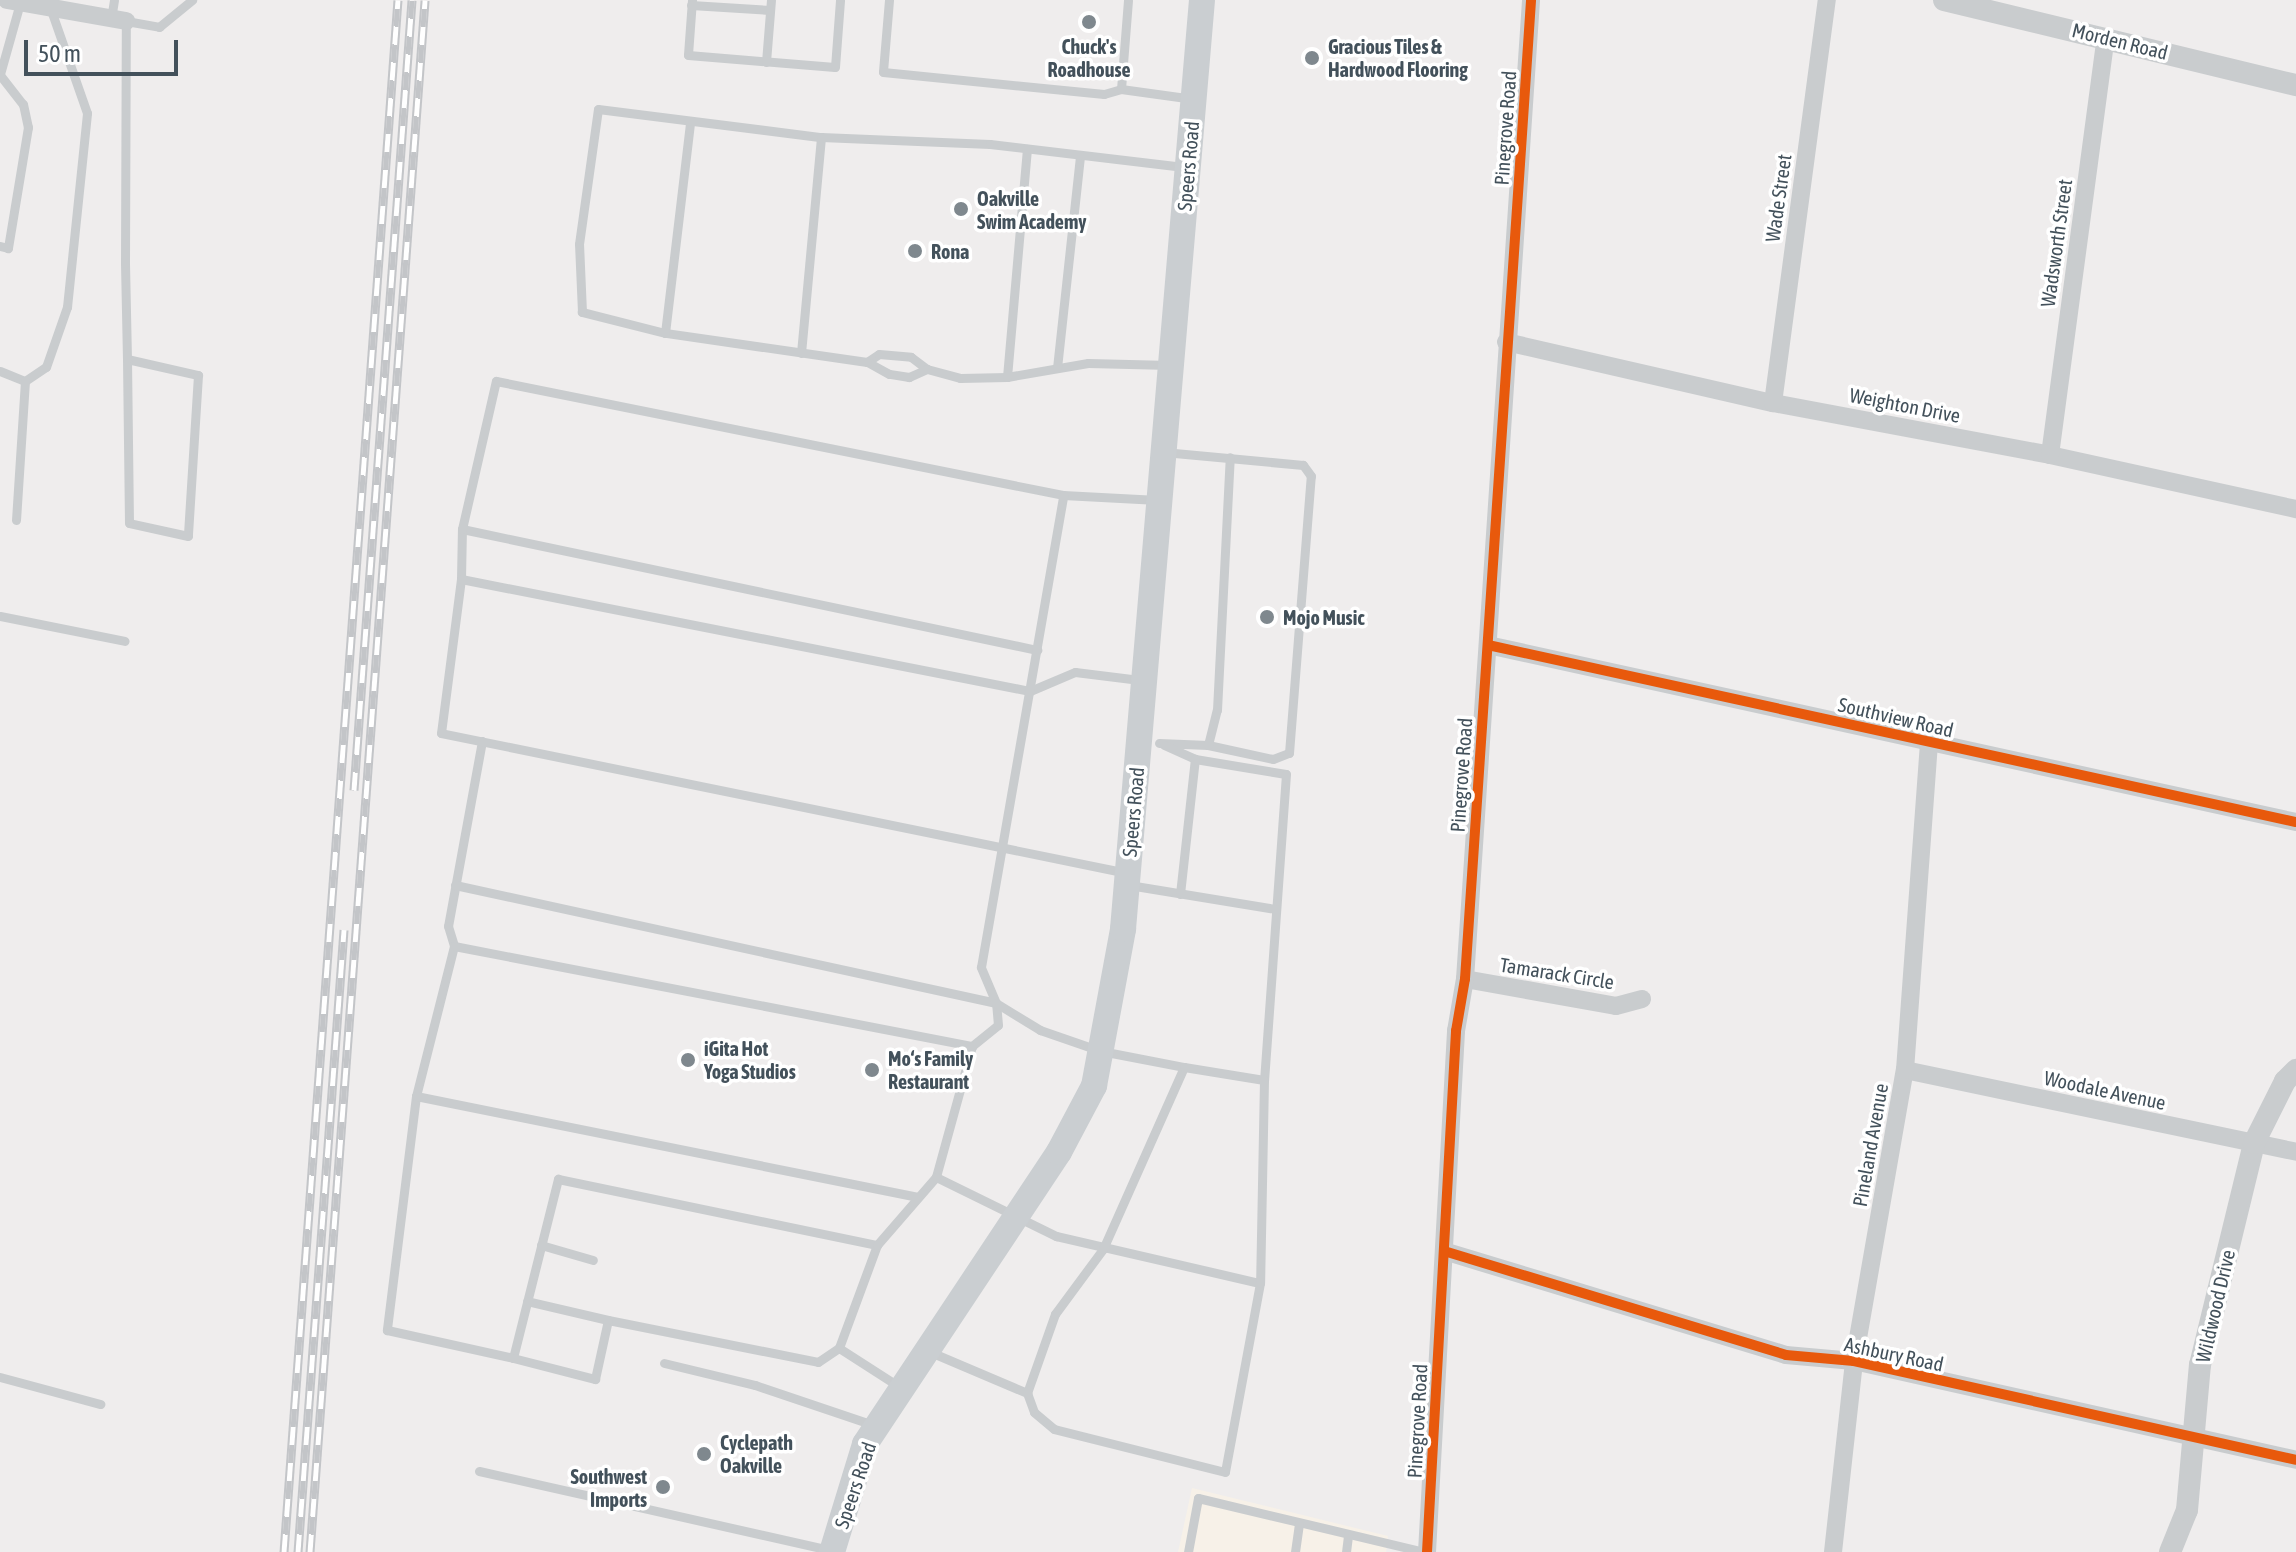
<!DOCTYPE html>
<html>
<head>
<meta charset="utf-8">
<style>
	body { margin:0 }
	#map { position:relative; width:2296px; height:1552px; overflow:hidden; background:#efeded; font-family:"Asap Condensed",sans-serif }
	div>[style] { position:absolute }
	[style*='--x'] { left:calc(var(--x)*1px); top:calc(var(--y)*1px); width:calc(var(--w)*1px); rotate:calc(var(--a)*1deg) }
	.commercial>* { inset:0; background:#f7f1e8 }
	.service>* { height:9px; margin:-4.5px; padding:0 4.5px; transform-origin:4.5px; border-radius:4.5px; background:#c9ccce }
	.minor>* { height:18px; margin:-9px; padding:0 9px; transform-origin:9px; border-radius:9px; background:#c9ccce }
	.tertiary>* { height:22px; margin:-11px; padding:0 11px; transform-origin:11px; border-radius:11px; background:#c9ccce }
	.secondary>* { height:26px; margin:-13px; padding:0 13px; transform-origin:13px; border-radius:13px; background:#caced1 }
	.rail>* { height:9px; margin-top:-4.5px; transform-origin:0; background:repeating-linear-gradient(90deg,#fff 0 18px,#c3c5c8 0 36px); box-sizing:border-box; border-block:2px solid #c3c5c8 }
	.cycleway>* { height:10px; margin:-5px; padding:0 5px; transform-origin:5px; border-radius:5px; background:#e8590c }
	.dots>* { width:22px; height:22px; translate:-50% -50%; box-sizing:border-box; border:4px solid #fff; border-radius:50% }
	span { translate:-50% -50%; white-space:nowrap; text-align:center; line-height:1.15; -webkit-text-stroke:7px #fff; paint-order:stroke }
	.street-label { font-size:20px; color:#43515b }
	.poi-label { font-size:20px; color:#43515b; font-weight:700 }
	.left { translate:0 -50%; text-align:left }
	.right { translate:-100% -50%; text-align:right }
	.scale { position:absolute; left:24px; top:40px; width:154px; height:36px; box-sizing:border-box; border:4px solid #43515b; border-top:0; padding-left:10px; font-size:24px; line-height:28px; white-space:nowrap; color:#43515b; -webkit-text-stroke:6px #fff; paint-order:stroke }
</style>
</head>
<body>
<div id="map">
	<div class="commercial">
		<i style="clip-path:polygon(1192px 1488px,1388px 1536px,1386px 1552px,1178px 1552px)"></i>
	</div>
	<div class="service">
		<i style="--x:692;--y:0;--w:55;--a:94.2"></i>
		<i style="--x:688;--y:55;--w:147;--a:4.7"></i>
		<i style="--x:835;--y:67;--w:67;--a:-85.7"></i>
		<i style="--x:889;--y:0;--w:72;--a:94.8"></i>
		<i style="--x:883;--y:72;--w:222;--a:5.7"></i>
		<i style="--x:1104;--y:94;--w:18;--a:-16"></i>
		<i style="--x:1121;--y:89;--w:73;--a:7.9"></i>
		<i style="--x:691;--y:5;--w:79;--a:3.6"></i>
		<i style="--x:111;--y:19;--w:19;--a:-81"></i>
		<i style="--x:766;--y:62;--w:62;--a:-85.4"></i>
		<i style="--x:0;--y:74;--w:74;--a:-74.3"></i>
		<i style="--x:0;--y:75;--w:37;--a:52"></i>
		<i style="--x:23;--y:104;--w:24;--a:78"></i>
		<i style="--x:28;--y:127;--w:123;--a:99.4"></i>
		<i style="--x:8;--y:248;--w:8;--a:-166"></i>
		<i style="--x:1121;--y:89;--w:89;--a:-85.5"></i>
		<i style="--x:665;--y:333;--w:212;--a:-83.2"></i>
		<i style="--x:801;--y:353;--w:217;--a:-84.7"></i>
		<i style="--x:127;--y:359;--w:73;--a:12.7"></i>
		<i style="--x:198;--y:375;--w:161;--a:93.6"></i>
		<i style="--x:188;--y:536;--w:60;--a:-167.6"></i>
		<i style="--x:129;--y:523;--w:164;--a:-90.7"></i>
		<i style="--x:127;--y:359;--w:96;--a:-91.2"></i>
		<i style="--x:125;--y:263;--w:242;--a:-89.8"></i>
		<i style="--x:126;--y:21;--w:34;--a:10"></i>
		<i style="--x:159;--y:27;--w:43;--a:-39.3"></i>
		<i style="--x:867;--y:362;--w:14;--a:-34"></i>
		<i style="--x:879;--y:354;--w:32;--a:5"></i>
		<i style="--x:911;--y:357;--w:20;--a:37"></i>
		<i style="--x:927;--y:369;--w:34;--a:15"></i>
		<i style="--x:960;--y:378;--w:47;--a:-1.2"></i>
		<i style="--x:1007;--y:377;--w:82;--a:-9.8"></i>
		<i style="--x:1088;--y:363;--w:82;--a:1.4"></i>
		<i style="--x:1057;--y:368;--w:214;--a:-83.8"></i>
		<i style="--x:927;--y:369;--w:20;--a:156"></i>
		<i style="--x:909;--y:377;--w:20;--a:-171"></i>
		<i style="--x:889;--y:374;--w:25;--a:-151"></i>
		<i style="--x:867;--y:362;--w:204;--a:-171.8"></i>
		<i style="--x:665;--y:333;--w:86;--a:-165.8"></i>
		<i style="--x:582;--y:312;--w:68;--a:-92.5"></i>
		<i style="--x:579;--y:244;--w:136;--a:-82"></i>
		<i style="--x:598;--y:109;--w:225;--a:7.2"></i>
		<i style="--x:821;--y:137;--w:169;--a:2.4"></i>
		<i style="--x:990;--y:144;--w:195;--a:6.8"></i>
		<i style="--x:0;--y:371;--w:27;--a:22"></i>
		<i style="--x:25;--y:381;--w:25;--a:-34"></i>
		<i style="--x:46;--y:367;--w:64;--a:-70.7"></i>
		<i style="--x:67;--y:307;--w:195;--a:-84.1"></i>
		<i style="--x:87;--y:113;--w:109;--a:-109.3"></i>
		<i style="--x:1007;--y:377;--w:229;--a:-85"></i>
		<i style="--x:16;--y:520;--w:139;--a:-86.3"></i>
		<i style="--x:462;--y:529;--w:588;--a:11.88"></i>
		<i style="--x:461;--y:579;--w:50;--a:-88.9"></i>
		<i style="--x:462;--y:529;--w:152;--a:-77.1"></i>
		<i style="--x:496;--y:381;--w:578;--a:11.37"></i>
		<i style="--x:1063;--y:495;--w:95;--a:3"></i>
		<i style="--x:0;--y:616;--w:127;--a:11.3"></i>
		<i style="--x:482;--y:741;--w:188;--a:100.4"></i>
		<i style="--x:448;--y:926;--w:21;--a:73"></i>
		<i style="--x:454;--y:946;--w:155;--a:104.2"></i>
		<i style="--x:416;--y:1096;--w:236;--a:97.1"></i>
		<i style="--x:387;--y:1330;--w:129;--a:12.5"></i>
		<i style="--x:513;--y:1358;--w:185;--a:-75.9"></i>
		<i style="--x:558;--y:1179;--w:326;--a:11.7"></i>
		<i style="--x:877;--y:1245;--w:110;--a:110.3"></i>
		<i style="--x:839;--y:1348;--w:74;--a:32.8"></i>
		<i style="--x:1159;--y:743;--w:49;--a:2.3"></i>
		<i style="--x:1208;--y:745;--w:66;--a:12.2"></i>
		<i style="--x:1273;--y:759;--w:17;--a:-21"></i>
		<i style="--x:1289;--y:753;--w:278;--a:-85.5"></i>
		<i style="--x:1311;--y:476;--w:14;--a:-126"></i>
		<i style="--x:1303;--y:465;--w:140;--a:-174.7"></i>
		<i style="--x:1164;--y:745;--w:34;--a:24"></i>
		<i style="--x:1195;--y:759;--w:92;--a:9.4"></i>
		<i style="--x:1286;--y:774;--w:307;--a:94.1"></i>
		<i style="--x:1208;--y:745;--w:36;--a:-76"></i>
		<i style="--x:1217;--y:710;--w:253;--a:-87.1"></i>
		<i style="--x:1127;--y:873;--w:700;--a:-168.47"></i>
		<i style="--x:441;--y:733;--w:155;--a:-82.6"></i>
		<i style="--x:461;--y:579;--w:580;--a:11.14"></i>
		<i style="--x:1030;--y:691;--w:49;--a:-22.9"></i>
		<i style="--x:1075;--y:672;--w:65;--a:7"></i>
		<i style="--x:455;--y:885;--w:554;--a:12.3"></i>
		<i style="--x:996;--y:1003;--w:39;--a:-113"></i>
		<i style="--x:981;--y:967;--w:479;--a:-80.1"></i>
		<i style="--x:1129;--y:885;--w:149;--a:9.3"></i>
		<i style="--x:1180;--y:894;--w:136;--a:-83.7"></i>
		<i style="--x:454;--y:946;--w:528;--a:10.93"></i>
		<i style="--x:972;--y:1046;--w:33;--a:-39"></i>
		<i style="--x:998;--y:1025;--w:22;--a:-95"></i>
		<i style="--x:996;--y:1003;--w:52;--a:31.5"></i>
		<i style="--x:1040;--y:1030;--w:65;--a:19"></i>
		<i style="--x:1101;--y:1051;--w:85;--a:10.9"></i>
		<i style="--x:972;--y:1046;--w:136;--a:105.4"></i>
		<i style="--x:936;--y:1177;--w:134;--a:26.2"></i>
		<i style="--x:1056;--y:1236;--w:209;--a:13"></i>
		<i style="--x:1260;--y:1283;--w:192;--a:100.5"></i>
		<i style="--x:1225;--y:1472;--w:176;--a:-165.9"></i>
		<i style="--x:1054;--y:1429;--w:26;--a:-140"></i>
		<i style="--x:1034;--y:1412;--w:20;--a:-110"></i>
		<i style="--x:416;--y:1096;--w:512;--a:11.38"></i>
		<i style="--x:541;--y:1245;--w:54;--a:16.1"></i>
		<i style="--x:877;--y:1245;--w:90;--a:-49.1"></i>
		<i style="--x:608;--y:1320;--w:214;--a:11.3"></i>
		<i style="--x:818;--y:1362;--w:25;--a:-34"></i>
		<i style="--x:928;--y:1351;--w:108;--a:23"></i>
		<i style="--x:1027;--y:1393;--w:84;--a:-70.5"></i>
		<i style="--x:1055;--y:1314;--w:81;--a:-53.6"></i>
		<i style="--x:1103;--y:1249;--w:199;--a:-66"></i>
		<i style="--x:1184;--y:1067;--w:81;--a:9.2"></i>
		<i style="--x:1264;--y:1080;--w:203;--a:91.1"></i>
		<i style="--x:513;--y:1358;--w:85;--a:14.4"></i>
		<i style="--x:595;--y:1379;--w:60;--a:-77.6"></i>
		<i style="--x:608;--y:1320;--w:83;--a:-166.8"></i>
		<i style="--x:664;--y:1363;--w:94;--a:13.6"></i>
		<i style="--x:755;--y:1385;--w:125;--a:18.7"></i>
		<i style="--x:0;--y:1377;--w:104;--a:15.1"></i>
		<i style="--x:479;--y:1471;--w:359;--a:12.7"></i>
		<i style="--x:1188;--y:1552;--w:55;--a:-79.5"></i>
		<i style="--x:1198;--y:1498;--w:232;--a:13.4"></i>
		<i style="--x:1295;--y:1552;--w:28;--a:-82"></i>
		<i style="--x:1346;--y:1552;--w:17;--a:-83"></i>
	</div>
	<div class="minor">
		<i style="--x:7;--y:0;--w:121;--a:10"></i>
		<i style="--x:1506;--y:342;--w:274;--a:12.9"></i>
		<i style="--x:1773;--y:403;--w:282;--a:10.6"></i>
		<i style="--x:2050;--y:455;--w:252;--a:12.4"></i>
		<i style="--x:1773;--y:403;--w:407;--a:-82.4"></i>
		<i style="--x:2050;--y:455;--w:421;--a:-82.4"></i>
		<i style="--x:1488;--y:645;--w:827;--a:12.36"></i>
		<i style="--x:1465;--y:979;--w:153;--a:10.1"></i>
		<i style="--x:1616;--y:1006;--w:27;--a:-15"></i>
		<i style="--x:1905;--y:1070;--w:400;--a:11.8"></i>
		<i style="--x:1444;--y:1251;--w:357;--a:16.9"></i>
		<i style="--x:1786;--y:1355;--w:68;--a:5"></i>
		<i style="--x:1854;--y:1361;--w:453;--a:12.6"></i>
		<i style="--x:1427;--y:1552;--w:522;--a:-86.81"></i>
		<i style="--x:1456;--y:1031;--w:53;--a:-80.2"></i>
		<i style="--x:1465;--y:979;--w:981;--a:-86.14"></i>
		<i style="--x:1833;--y:1552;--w:192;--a:-83.7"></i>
		<i style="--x:1854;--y:1361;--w:295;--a:-80.1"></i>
		<i style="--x:1905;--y:1070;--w:328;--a:-85.8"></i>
	</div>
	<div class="tertiary">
		<i style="--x:1944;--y:0;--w:362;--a:13.6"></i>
		<i style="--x:2170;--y:1552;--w:45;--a:-68"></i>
		<i style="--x:2187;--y:1510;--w:146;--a:-84.9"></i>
		<i style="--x:2200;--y:1365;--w:228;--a:-76.3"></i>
		<i style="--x:2254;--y:1143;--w:69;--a:-63.4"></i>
		<i style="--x:2285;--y:1081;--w:16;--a:-45"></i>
	</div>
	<div class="secondary">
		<i style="--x:832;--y:1552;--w:113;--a:-73"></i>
		<i style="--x:865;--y:1444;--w:351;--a:-56.4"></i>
		<i style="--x:1059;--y:1152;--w:75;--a:-62.1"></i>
		<i style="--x:1094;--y:1086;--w:160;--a:-79.5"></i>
		<i style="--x:1123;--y:929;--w:932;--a:-85.14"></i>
	</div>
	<div class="rail">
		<i style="--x:354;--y:790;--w:792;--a:-85.8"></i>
		<i style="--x:284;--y:1552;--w:1556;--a:-85.8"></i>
		<i style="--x:298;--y:1552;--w:624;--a:-85.77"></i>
		<i style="--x:310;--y:1552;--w:1556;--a:-85.76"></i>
	</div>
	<div class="cycleway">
		<i style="--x:1488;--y:645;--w:827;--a:12.36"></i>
		<i style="--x:1444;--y:1251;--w:357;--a:16.9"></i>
		<i style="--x:1786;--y:1355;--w:68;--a:5"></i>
		<i style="--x:1854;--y:1361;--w:453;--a:12.6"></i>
		<i style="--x:1427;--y:1552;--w:522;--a:-86.81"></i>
		<i style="--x:1456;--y:1031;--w:53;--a:-80.2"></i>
		<i style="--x:1465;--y:979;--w:981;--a:-86.14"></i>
	</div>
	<div class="dots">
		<i style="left:1089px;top:22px;background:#7f888e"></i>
		<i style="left:1312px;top:58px;background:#7f888e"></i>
		<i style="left:961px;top:209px;background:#7f888e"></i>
		<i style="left:915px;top:251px;background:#7f888e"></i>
		<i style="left:1267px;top:617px;background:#7f888e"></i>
		<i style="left:688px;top:1060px;background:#7f888e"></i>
		<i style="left:872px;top:1070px;background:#7f888e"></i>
		<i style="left:704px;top:1454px;background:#7f888e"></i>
		<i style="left:663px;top:1487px;background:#7f888e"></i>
	</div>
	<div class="street-label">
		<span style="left:2120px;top:41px;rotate:14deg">Morden Road</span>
		<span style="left:1505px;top:128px;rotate:-86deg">Pinegrove Road</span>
		<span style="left:1188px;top:166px;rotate:-85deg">Speers Road</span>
		<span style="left:1778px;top:198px;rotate:-82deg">Wade Street</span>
		<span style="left:2056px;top:243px;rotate:-82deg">Wadsworth Street</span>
		<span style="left:1905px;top:405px;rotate:11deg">Weighton Drive</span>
		<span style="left:1896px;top:717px;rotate:13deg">Southview Road</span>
		<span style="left:1461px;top:775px;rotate:-86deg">Pinegrove Road</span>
		<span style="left:1133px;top:812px;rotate:-85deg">Speers Road</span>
		<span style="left:1557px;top:973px;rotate:9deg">Tamarack Circle</span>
		<span style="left:2105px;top:1090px;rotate:12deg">Woodale Avenue</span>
		<span style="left:1870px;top:1145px;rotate:-80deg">Pineland Avenue</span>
		<span style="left:2215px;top:1306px;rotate:-77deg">Wildwood Drive</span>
		<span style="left:1894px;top:1354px;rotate:12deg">Ashbury Road</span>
		<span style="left:1417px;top:1421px;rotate:-87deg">Pinegrove Road</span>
		<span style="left:855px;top:1485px;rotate:-71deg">Speers Road</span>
	</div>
	<div class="poi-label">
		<span style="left:1089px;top:58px">Chuck's<br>Roadhouse</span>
		<span class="left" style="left:1328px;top:58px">Gracious Tiles &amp;<br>Hardwood Flooring</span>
		<span class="left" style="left:977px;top:210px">Oakville<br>Swim Academy</span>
		<span class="left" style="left:931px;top:251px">Rona</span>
		<span class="left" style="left:1283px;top:617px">Mojo Music</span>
		<span class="left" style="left:704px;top:1060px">iGita Hot<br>Yoga Studios</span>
		<span class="left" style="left:888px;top:1070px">Mo‘s Family<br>Restaurant</span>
		<span class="left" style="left:720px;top:1454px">Cyclepath<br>Oakville</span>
		<span class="right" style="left:647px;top:1488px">Southwest<br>Imports</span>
	</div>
	<div class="scale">50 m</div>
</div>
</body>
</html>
